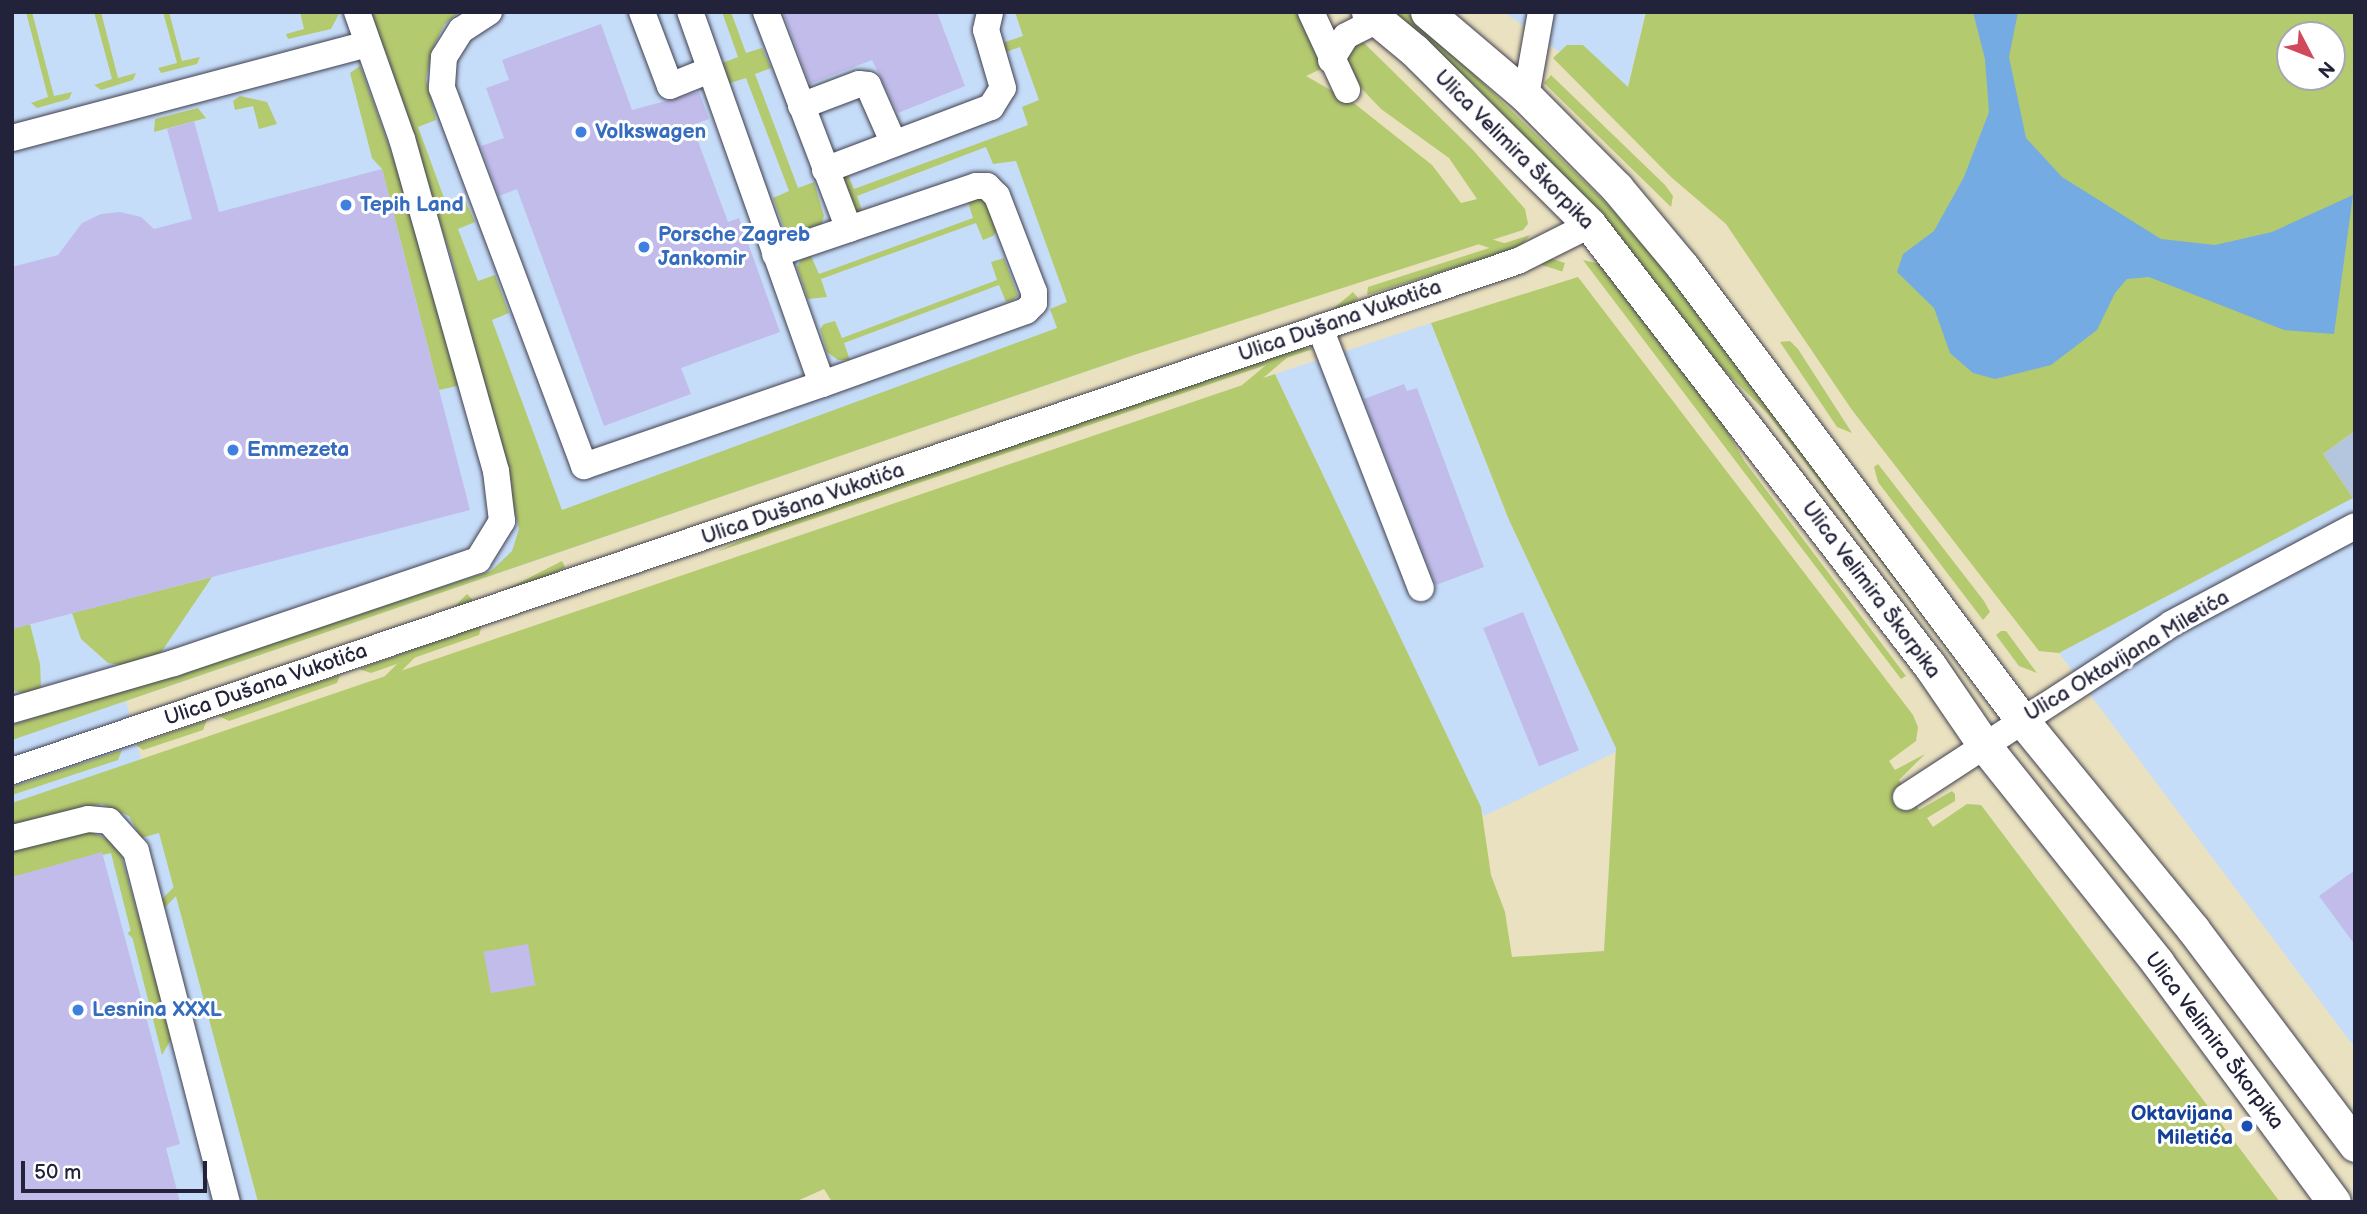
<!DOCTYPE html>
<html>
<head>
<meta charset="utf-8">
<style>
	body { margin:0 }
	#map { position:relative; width:2367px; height:1214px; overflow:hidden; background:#e9e1bf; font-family:"Balsamiq Sans",sans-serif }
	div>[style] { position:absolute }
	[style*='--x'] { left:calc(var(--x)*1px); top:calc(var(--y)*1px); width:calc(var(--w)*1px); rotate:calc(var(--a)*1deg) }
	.built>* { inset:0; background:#c6ddf9 }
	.industrial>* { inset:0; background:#b4c6de }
	.green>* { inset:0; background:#b4ca6f; transform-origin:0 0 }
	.water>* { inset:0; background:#73abe2 }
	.building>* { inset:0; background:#c2bceb; transform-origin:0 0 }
	.roads { filter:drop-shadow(0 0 2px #403f4f) drop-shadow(0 0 2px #403f4f) }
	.minor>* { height:26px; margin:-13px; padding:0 13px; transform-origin:13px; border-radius:13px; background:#fff }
	.major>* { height:33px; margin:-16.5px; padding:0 16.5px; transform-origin:16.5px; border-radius:16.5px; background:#fff }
	.dots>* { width:19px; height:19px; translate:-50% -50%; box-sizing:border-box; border:4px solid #fff; border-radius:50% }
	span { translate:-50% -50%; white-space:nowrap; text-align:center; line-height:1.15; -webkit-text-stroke:6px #fff; paint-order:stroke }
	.shop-label { font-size:21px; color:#366cbe; font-weight:700 }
	.left { translate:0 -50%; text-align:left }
	.street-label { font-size:21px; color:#22223b }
	.transit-label { font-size:21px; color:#164399; font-weight:700 }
	.right { translate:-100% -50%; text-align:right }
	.frame { position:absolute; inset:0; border:14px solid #22223b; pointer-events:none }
	.north { position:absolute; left:2276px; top:21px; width:70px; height:70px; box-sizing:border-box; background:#fff; border:2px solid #a7a7b1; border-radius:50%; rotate:132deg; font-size:19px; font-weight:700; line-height:28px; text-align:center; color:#22223b }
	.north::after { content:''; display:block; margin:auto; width:24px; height:32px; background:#d1495b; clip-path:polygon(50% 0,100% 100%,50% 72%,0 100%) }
	.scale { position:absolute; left:21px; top:1161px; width:186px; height:32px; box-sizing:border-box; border:4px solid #22223b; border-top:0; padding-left:9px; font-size:21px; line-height:24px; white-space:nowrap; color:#22223b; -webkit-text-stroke:5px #fff; paint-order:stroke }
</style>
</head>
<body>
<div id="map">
	<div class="built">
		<i style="clip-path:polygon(12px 12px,1015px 12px,1134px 355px,126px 701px,258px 1202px,12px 1202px)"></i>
		<i style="clip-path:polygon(1504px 12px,1646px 12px,1625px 99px)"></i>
		<i style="clip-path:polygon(1431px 323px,1509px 520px,1618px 751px,1484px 816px,1275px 374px)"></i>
		<i style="clip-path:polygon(2355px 496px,2355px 1048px,2059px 653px)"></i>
	</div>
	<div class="industrial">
		<i style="clip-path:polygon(2355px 431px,2355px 496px,2353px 498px,2323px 454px)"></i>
	</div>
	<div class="green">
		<i style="clip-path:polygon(26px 12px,32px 12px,54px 96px,72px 92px,69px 99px,37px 108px,31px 103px,48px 97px)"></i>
		<i style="clip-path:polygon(94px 12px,101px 12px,118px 78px,136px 73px,133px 80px,101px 90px,94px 85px,112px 79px)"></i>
		<i style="clip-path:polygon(163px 12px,169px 12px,182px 61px,200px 57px,197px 64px,161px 73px,158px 68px,177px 63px)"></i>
		<i style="clip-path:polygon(300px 12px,340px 12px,331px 29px,288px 39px,286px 34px,304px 29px)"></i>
		<i style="clip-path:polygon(371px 12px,459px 12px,444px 25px,432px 50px,426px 79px,436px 120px,418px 127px,447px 206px,465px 200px,475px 222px,458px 229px,478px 281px,495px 275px,509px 313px,492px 320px,562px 510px,1057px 328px,1050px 309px,1067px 302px,1016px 161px,993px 164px,986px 147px,857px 196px,863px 213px,857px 214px,841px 177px,847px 172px,854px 189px,1028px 125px,1022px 107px,1039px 100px,1020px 47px,1003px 53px,1002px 48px,1005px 42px,1023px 36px,1015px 12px,1303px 12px,1323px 68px,1306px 76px,1355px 104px,1432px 165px,1461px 203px,1477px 199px,1449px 158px,1381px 109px,1344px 70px,1351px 49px,1361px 40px,1472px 149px,1525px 209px,1528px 224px,1523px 230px,1134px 355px,12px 740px,12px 725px,491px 571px,512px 551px,519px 529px,453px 263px)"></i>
		<i style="clip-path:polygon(722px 12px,731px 12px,746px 53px,762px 48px,771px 68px,755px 74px,798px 188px,814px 182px,824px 216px,821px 226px,790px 236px,784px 228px,773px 198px,789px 191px,746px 78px,730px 83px,722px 63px,738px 57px)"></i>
		<i style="clip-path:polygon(1389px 12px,1406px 12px,1434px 35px,1610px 207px,1694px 304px,1950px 643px,1946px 646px,1768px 414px,1714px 360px,1587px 200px,1476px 87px)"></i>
		<i style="clip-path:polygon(evenodd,1646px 12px,2355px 12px,2355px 431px,2323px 454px,2353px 498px,2059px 653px,2039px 651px,1852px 410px,1726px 224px,1671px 177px,1553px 58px,1567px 45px,1583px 45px,1628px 87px,1646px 12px,2290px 35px,2332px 35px,2332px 77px,2290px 77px,2290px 35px)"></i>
		<i style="clip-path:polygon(360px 66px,415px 218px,460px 379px,457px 386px,439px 390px,382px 169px,372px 158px,350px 73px)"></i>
		<i style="clip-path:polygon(1551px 75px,1665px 185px,1673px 196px,1671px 207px,1544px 83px)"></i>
		<i style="clip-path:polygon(240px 96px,267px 102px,277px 124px,259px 129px,253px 106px,235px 110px,233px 101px)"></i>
		<i style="clip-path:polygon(198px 108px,206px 118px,154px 132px,155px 119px)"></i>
		<i style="clip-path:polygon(985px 198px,997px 230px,993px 236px,983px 240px,976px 223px,821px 279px,827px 297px,808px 299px,797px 267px,801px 260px,811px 256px,819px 274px,973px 218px,967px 199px)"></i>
		<i style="clip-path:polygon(1530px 235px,1520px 247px,1367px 295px,1368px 287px)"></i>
		<i style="clip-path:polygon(1004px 258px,1018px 296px,1013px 300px,1006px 302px,999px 285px,844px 343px,850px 360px,838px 360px,827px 352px,820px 329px,824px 324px,835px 321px,842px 338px,997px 280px,991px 262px)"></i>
		<i style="clip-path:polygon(1583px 260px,1608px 266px,1710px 402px,1745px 462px,1906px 676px,1901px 679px)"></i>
		<i style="left:1565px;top:263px;width:9px;height:198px;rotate:108deg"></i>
		<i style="clip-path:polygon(1578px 277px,1913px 715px,1918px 727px,1916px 741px,1889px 761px,1895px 770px,1925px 754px,1899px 780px,1919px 810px,1952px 791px,1955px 794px,1955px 801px,1927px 818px,1933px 827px,1967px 804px,1981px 805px,2280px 1202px,832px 1202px,824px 1189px,795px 1202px,258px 1202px,159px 833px,141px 838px,129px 816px,102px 804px,12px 826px,12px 803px,1275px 374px,1481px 807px,1491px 875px,1505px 912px,1512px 957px,1604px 951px,1616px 748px,1509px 520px,1431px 323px)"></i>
		<i style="left:1353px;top:292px;width:8px;height:820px;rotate:50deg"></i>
		<i style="clip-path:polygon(1790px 341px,1798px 349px,1852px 433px,1837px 427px,1780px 342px)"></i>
		<i style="clip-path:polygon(1298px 347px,1313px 349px,716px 552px,771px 526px)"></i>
		<i style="clip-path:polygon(1878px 464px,1984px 601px,1990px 612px,1983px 620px,1878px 482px,1874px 467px)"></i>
		<i style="left:562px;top:561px;width:7px;height:84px;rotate:63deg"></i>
		<i style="clip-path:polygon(212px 577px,160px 654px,133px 667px,108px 663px,81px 639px,72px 613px)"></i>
		<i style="left:467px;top:594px;width:8px;height:480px;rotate:45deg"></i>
		<i style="clip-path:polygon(30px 624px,40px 664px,41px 687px,31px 695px,12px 690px,12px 629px)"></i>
		<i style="clip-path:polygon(482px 625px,479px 635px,371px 673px,359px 669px)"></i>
		<i style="clip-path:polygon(2001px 631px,2006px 631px,2037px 673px,2019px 666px,1996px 635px)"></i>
		<i style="clip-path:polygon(340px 675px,337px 683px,229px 721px,219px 716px)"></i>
		<i style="clip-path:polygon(207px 720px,203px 730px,143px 750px,136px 745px)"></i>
		<i style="clip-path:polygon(122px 750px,118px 760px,12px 795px,12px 787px)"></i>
		<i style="clip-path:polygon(89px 831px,118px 844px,172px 1038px,162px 1055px,111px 853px,12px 877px,12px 851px)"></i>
	</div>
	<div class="water">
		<i style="clip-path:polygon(1973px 12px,2018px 12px,2009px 57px,2026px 138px,2062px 177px,2161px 239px,2215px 245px,2272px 232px,2353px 195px,2334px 334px,2284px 330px,2149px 277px,2127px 279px,2115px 293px,2097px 330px,2051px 365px,1995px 379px,1973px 373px,1950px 353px,1934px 308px,1897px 272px,1903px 254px,1934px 231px,1964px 177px,1989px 112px,1985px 59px)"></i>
	</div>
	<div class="building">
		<i style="clip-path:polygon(783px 12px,937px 12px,965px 86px,898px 113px,872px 60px,810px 84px)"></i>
		<i style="clip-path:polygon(601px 24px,632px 110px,699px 92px,709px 119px,692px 125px,728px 222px,739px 218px,780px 332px,681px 368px,691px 394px,604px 426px,517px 189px,499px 196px,481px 146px,504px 138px,486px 88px,509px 80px,502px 60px)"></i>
		<i style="clip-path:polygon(194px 121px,219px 212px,382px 169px,470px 510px,12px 629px,12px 267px,58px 255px,82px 223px,101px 214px,120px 212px,141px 217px,154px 229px,192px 219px,167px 129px)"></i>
		<i style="clip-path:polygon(1404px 384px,1407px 391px,1417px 388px,1484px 567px,1436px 585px,1364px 399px)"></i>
		<i style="left:1523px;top:612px;width:149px;height:43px;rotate:68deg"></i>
		<i style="clip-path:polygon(102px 852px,180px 1144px,166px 1148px,180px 1202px,12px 1202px,12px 877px)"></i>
		<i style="clip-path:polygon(2355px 870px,2355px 945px,2319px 896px)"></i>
		<i style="left:528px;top:944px;width:42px;height:45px;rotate:80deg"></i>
	</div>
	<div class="roads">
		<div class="minor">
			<i style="--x:489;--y:12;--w:33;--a:147"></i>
			<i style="--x:461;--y:30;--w:32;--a:122"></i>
			<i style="--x:444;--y:57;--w:31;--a:94"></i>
			<i style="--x:442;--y:88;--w:404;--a:69.4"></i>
			<i style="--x:584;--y:466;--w:252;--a:-19"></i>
			<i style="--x:822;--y:384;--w:395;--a:-109.5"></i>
			<i style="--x:642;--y:12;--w:79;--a:69.3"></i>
			<i style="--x:670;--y:86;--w:43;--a:-21.8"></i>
			<i style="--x:766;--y:12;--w:232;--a:69.1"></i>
			<i style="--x:849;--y:229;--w:134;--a:-18.7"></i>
			<i style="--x:976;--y:186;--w:11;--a:0"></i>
			<i style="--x:987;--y:186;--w:14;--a:45"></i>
			<i style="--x:997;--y:196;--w:103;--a:68.9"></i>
			<i style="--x:1034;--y:292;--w:11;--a:90"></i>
			<i style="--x:1034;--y:303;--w:11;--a:135"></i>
			<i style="--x:1026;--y:311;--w:217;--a:160.3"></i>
			<i style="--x:1311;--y:12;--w:86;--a:65.2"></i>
			<i style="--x:1331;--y:60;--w:28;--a:-58"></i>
			<i style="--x:1346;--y:36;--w:35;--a:-27"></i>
			<i style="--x:1526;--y:96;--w:85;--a:-79.9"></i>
			<i style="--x:801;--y:106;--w:62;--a:-20.8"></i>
			<i style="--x:859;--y:84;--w:9;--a:6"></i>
			<i style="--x:868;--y:85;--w:64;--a:66.2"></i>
			<i style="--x:12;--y:138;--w:367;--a:-14.8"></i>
			<i style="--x:825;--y:170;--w:178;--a:-20.8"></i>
			<i style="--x:991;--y:107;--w:22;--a:-58"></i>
			<i style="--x:1003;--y:88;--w:60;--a:-106.3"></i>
			<i style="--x:986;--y:30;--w:18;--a:-77"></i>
			<i style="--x:775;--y:254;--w:78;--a:-18.7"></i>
			<i style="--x:1320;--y:328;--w:279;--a:68.8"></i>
			<i style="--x:12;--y:710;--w:169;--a:-16.2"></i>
			<i style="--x:174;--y:663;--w:321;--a:-18.7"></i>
			<i style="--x:478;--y:560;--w:46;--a:-58.4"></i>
			<i style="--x:502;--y:521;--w:50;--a:-96.8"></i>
			<i style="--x:496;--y:471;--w:345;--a:-105.8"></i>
			<i style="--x:402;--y:139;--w:135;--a:-109.5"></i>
			<i style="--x:12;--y:771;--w:1590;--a:-18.71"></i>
			<i style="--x:1518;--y:261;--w:80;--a:-26.6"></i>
			<i style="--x:1906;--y:797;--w:316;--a:-33.1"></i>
			<i style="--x:2171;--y:624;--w:208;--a:-28"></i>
			<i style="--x:12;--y:838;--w:78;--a:-14"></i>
			<i style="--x:88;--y:819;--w:21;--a:5"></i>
			<i style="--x:109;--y:821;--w:40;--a:48"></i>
			<i style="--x:136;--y:851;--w:363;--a:75.5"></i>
		</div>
		<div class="major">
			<i style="--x:1368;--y:12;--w:60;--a:39.6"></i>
			<i style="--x:1414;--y:50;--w:248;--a:44.8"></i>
			<i style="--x:1590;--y:225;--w:557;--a:52.37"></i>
			<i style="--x:1930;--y:666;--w:96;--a:55.6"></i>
			<i style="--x:1984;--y:745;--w:278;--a:51.4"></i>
			<i style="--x:2157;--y:962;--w:298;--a:53.6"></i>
			<i style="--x:1427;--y:12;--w:130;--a:40.3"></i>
			<i style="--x:1526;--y:96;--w:129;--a:45.3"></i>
			<i style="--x:1617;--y:188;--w:102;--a:50.2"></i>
			<i style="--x:1682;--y:266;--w:567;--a:53.17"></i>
			<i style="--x:2022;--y:720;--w:270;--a:50.7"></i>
			<i style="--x:2193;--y:929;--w:270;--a:53.1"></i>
		</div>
	</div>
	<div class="dots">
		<i style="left:581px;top:132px;background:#3f7fe0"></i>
		<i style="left:346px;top:205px;background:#3f7fe0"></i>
		<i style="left:644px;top:247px;background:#3f7fe0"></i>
		<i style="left:233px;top:450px;background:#3f7fe0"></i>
		<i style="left:78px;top:1010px;background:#3f7fe0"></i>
		<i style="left:2247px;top:1126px;background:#1a4fb4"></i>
	</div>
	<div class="shop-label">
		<span class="left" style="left:595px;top:132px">Volkswagen</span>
		<span class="left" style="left:360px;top:205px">Tepih Land</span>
		<span class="left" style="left:658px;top:247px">Porsche Zagreb<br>Jankomir</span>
		<span class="left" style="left:247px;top:450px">Emmezeta</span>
		<span class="left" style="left:92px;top:1010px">Lesnina XXXL</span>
	</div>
	<div class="street-label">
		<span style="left:1514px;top:150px;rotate:45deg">Ulica Velimira Škorpika</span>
		<span style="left:1340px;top:321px;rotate:-19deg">Ulica Dušana Vukotića</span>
		<span style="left:803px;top:504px;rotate:-19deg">Ulica Dušana Vukotića</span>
		<span style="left:1871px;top:590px;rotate:53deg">Ulica Velimira Škorpika</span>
		<span style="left:2127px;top:656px;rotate:-31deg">Ulica Oktavijana Miletića</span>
		<span style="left:266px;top:685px;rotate:-19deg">Ulica Dušana Vukotića</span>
		<span style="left:2214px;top:1041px;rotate:53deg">Ulica Velimira Škorpika</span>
	</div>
	<div class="transit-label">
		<span class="right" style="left:2233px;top:1126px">Oktavijana<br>Miletića</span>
	</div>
	<div class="frame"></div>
	<div class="north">N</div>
	<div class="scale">50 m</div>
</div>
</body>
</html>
